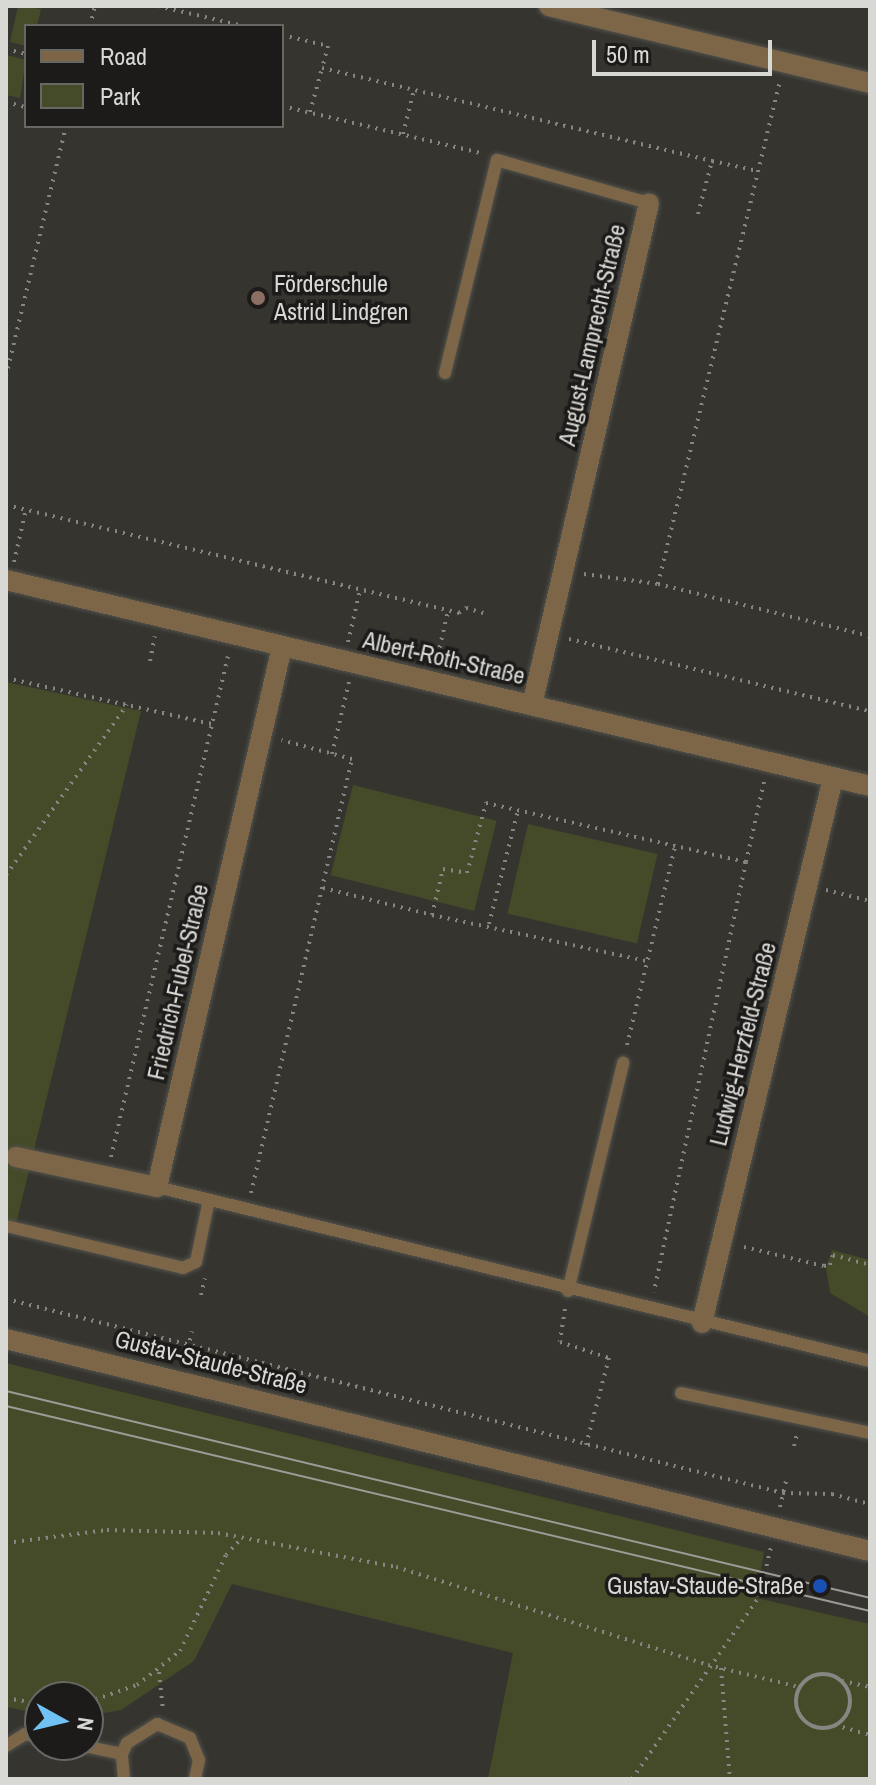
<!DOCTYPE html>
<html>
<head>
<meta charset="utf-8">
<style>
	body { margin:0 }
	#map { position:relative; width:876px; height:1785px; overflow:hidden; background:#35342f; font-family:"Archivo Narrow",sans-serif }
	div>[style] { position:absolute }
	[style*='--x'] { left:calc(var(--x)*1px); top:calc(var(--y)*1px); width:calc(var(--w)*1px); rotate:calc(var(--a)*1deg) }
	.green>* { inset:0; background:#454a28; transform-origin:0 0 }
	.path>* { height:4px; margin-top:-2px; transform-origin:0; background:repeating-linear-gradient(90deg,#868682 0 2px,transparent 0 8px) }
	.path>.ring { margin:-2px; padding:0; box-sizing:content-box; background:none; border:4px solid #868682; border-radius:50% }
	.roads { filter:drop-shadow(0 0 2px #52524d) drop-shadow(0 0 2px #52524d) }
	.lane>* { height:12px; margin:-6px; padding:0 6px; transform-origin:6px; border-radius:6px; background:#7d6648 }
	.street>* { height:20px; margin:-10px; padding:0 10px; transform-origin:10px; border-radius:10px; background:#7d6648 }
	.tram>* { height:2px; margin:-1px; padding:0 1px; transform-origin:1px; border-radius:1px; background:#9c9b98 }
	.dots>* { width:22px; height:22px; translate:-50% -50%; box-sizing:border-box; border:4px solid #1c1b19; border-radius:50% }
	span { translate:-50% -50%; white-space:nowrap; text-align:center; line-height:1.15; -webkit-text-stroke:7px #1c1b19; paint-order:stroke }
	.poi-label { font-size:24px; color:#d8d8d5 }
	.left { translate:0 -50%; text-align:left }
	.right { translate:-100% -50%; text-align:right }
	.street-label { font-size:24px; color:#d8d8d5 }
	.frame { position:absolute; inset:0; border:8px solid #d8d8d5; pointer-events:none }
	.legend { position:absolute; left:24px; top:24px; width:260px; height:104px; box-sizing:border-box; background:#1c1b19; border:2px solid #676764; margin:0; padding:10px 14px; list-style:none; font-size:24px; color:#d8d8d5 }
	.legend li { display:flex; align-items:center; gap:16px; height:40px }
	.legend b { width:40px; border:2px solid #676764 }
	.north { position:absolute; left:24px; top:1681px; width:80px; height:80px; box-sizing:border-box; background:#1c1b19; border:2px solid #676764; border-radius:50%; rotate:98deg; font-size:22px; font-weight:700; line-height:32px; text-align:center; color:#d8d8d5 }
	.north::after { content:''; display:block; margin:auto; width:28px; height:36px; background:#70c2f4; clip-path:polygon(50% 0,100% 100%,50% 72%,0 100%) }
	.scale { position:absolute; left:592px; top:40px; width:180px; height:36px; box-sizing:border-box; border:4px solid #d8d8d5; border-top:0; padding-left:10px; font-size:24px; line-height:28px; white-space:nowrap; color:#d8d8d5; -webkit-text-stroke:6px #1c1b19; paint-order:stroke }
</style>
</head>
<body>
<div id="map">
	<div class="green">
		<i style="clip-path:polygon(18px 6px,41px 9px,37px 26px,26px 26px,26px 46px,10px 42px)"></i>
		<i style="clip-path:polygon(7px 55px,26px 60px,20px 98px,6px 95px)"></i>
		<i style="clip-path:polygon(6px 682px,141px 711px,15px 1228px,6px 1226px)"></i>
		<i style="left:353px;top:785px;width:148px;height:93px;rotate:14deg"></i>
		<i style="left:528px;top:824px;width:133px;height:92px;rotate:13deg"></i>
		<i style="clip-path:polygon(832px 1250px,870px 1260px,870px 1317px,830px 1293px,826px 1268px)"></i>
		<i style="clip-path:polygon(6px 1363px,764px 1552px,756px 1598px,870px 1624px,870px 1779px,488px 1779px,513px 1653px,232px 1584px,194px 1661px,121px 1710px,88px 1716px,88px 1697px,40px 1697px,40px 1714px,6px 1707px)"></i>
	</div>
	<div class="path">
		<i style="--x:46;--y:6;--w:2;--a:0"></i>
		<i style="--x:158;--y:6;--w:87;--a:13.2"></i>
		<i style="--x:90;--y:26;--w:21;--a:-76"></i>
		<i style="--x:282;--y:35;--w:47;--a:13.4"></i>
		<i style="--x:328;--y:46;--w:23;--a:105"></i>
		<i style="--x:322;--y:68;--w:401;--a:13.4"></i>
		<i style="--x:6;--y:49;--w:21;--a:14"></i>
		<i style="--x:6;--y:102;--w:20;--a:15"></i>
		<i style="--x:282;--y:106;--w:204;--a:13.3"></i>
		<i style="--x:310;--y:112;--w:46;--a:-74.7"></i>
		<i style="--x:403;--y:134;--w:45;--a:-76"></i>
		<i style="--x:6;--y:157;--w:7;--a:8"></i>
		<i style="--x:698;--y:214;--w:55;--a:-75.2"></i>
		<i style="--x:712;--y:161;--w:47;--a:12.3"></i>
		<i style="--x:6;--y:376;--w:257;--a:-76.5"></i>
		<i style="--x:6;--y:505;--w:466;--a:13.4"></i>
		<i style="--x:459;--y:613;--w:9;--a:-36"></i>
		<i style="--x:466;--y:608;--w:22;--a:16"></i>
		<i style="--x:14;--y:562;--w:54;--a:-77.2"></i>
		<i style="--x:584;--y:574;--w:75;--a:7.7"></i>
		<i style="--x:658;--y:584;--w:218;--a:13.8"></i>
		<i style="--x:658;--y:584;--w:518;--a:-76.37"></i>
		<i style="--x:569;--y:639;--w:309;--a:13.5"></i>
		<i style="--x:348;--y:642;--w:53;--a:-77"></i>
		<i style="--x:150;--y:661;--w:25;--a:-79"></i>
		<i style="--x:436;--y:663;--w:53;--a:-77"></i>
		<i style="--x:6;--y:678;--w:211;--a:12.6"></i>
		<i style="--x:332;--y:754;--w:74;--a:-76.7"></i>
		<i style="--x:746;--y:862;--w:82;--a:-77.3"></i>
		<i style="--x:6;--y:875;--w:209;--a:-54.6"></i>
		<i style="--x:323;--y:888;--w:112;--a:13.9"></i>
		<i style="--x:432;--y:915;--w:47;--a:-76.6"></i>
		<i style="--x:443;--y:869;--w:24;--a:9"></i>
		<i style="--x:467;--y:873;--w:73;--a:-74.8"></i>
		<i style="--x:486;--y:803;--w:267;--a:12.8"></i>
		<i style="--x:746;--y:862;--w:440;--a:102.1"></i>
		<i style="--x:826;--y:890;--w:45;--a:14"></i>
		<i style="--x:432;--y:915;--w:220;--a:12.1"></i>
		<i style="--x:489;--y:924;--w:118;--a:-75.7"></i>
		<i style="--x:627;--y:1045;--w:205;--a:-76.4"></i>
		<i style="--x:111;--y:1157;--w:514;--a:-76.86"></i>
		<i style="--x:251;--y:1193;--w:446;--a:-76.9"></i>
		<i style="--x:352;--y:759;--w:73;--a:-165"></i>
		<i style="--x:744;--y:1247;--w:82;--a:13.4"></i>
		<i style="--x:824;--y:1266;--w:6;--a:-9"></i>
		<i style="--x:830;--y:1265;--w:10;--a:-73"></i>
		<i style="--x:833;--y:1255;--w:38;--a:15"></i>
		<i style="--x:201;--y:1295;--w:17;--a:-77"></i>
		<i style="--x:6;--y:1299;--w:801;--a:14.02"></i>
		<i style="--x:783;--y:1493;--w:49;--a:1.2"></i>
		<i style="--x:832;--y:1494;--w:39;--a:15"></i>
		<i style="--x:565;--y:1309;--w:33;--a:99"></i>
		<i style="--x:560;--y:1342;--w:52;--a:18.1"></i>
		<i style="--x:609;--y:1358;--w:90;--a:104.8"></i>
		<i style="--x:188;--y:1348;--w:17;--a:-77"></i>
		<i style="--x:794;--y:1446;--w:12;--a:-76"></i>
		<i style="--x:780;--y:1507;--w:27;--a:-77"></i>
		<i style="--x:6;--y:1543;--w:102;--a:-7.3"></i>
		<i style="--x:107;--y:1530;--w:111;--a:1.5"></i>
		<i style="--x:218;--y:1533;--w:181;--a:10.8"></i>
		<i style="--x:396;--y:1567;--w:327;--a:17.4"></i>
		<i style="--x:708;--y:1665;--w:94;--a:13.6"></i>
		<i style="--x:721;--y:1668;--w:111;--a:85.4"></i>
		<i style="--x:159;--y:1672;--w:37;--a:84"></i>
		<i class="ring" style="left:796px;top:1674px;width:50px;height:50px"></i>
		<i style="--x:842;--y:1681;--w:29;--a:12"></i>
		<i style="--x:6;--y:1698;--w:35;--a:10"></i>
		<i style="--x:88;--y:1702;--w:52;--a:-19.1"></i>
		<i style="--x:137;--y:1685;--w:55;--a:-38.3"></i>
		<i style="--x:180;--y:1651;--w:106;--a:-64.4"></i>
		<i style="--x:226;--y:1555;--w:23;--a:-47"></i>
		<i style="--x:835;--y:1725;--w:36;--a:16"></i>
		<i style="--x:632;--y:1779;--w:222;--a:-55.1"></i>
		<i style="--x:759;--y:1597;--w:51;--a:-76.5"></i>
	</div>
	<div class="roads">
		<div class="lane">
			<i style="--x:445;--y:373;--w:219;--a:-76.3"></i>
			<i style="--x:497;--y:160;--w:158;--a:15.8"></i>
			<i style="--x:157;--y:1187;--w:734;--a:13.71"></i>
			<i style="--x:6;--y:1226;--w:182;--a:13.3"></i>
			<i style="--x:183;--y:1268;--w:14;--a:-25"></i>
			<i style="--x:196;--y:1262;--w:63;--a:-78.2"></i>
			<i style="--x:568;--y:1291;--w:235;--a:-76.4"></i>
			<i style="--x:681;--y:1393;--w:193;--a:11.9"></i>
			<i style="--x:79;--y:1745;--w:44;--a:11.8"></i>
			<i style="--x:6;--y:1746;--w:22;--a:-32"></i>
			<i style="--x:25;--y:1734;--w:15;--a:11"></i>
			<i style="--x:124;--y:1779;--w:25;--a:-95"></i>
			<i style="--x:122;--y:1754;--w:12;--a:-66"></i>
			<i style="--x:127;--y:1743;--w:36;--a:-32"></i>
			<i style="--x:157;--y:1724;--w:36;--a:23"></i>
			<i style="--x:190;--y:1738;--w:24;--a:68"></i>
			<i style="--x:199;--y:1760;--w:19;--a:102"></i>
		</div>
		<div class="street">
			<i style="--x:549;--y:6;--w:330;--a:13.5"></i>
			<i style="--x:6;--y:580;--w:888;--a:13.41"></i>
			<i style="--x:532;--y:705;--w:515;--a:-76.88"></i>
			<i style="--x:16;--y:1157;--w:144;--a:12"></i>
			<i style="--x:157;--y:1187;--w:554;--a:-76.97"></i>
			<i style="--x:702;--y:1323;--w:561;--a:-76.48"></i>
			<i style="--x:6;--y:1339;--w:890;--a:13.79"></i>
		</div>
	</div>
	<div class="tram">
		<i style="--x:6;--y:1391;--w:888;--a:13.47"></i>
		<i style="--x:6;--y:1406;--w:888;--a:13.35"></i>
	</div>
	<div class="dots">
		<i style="left:258px;top:298px;background:#8d6e63"></i>
		<i style="left:820px;top:1586px;background:#1a4fb4"></i>
	</div>
	<div class="poi-label">
		<span class="left" style="left:274px;top:298px">Förderschule<br>Astrid Lindgren</span>
		<span class="right" style="left:804px;top:1586px">Gustav-Staude-Straße</span>
	</div>
	<div class="street-label">
		<span style="left:592px;top:335px;rotate:-77deg">August-Lamprecht-Straße</span>
		<span style="left:444px;top:658px;rotate:13deg">Albert-Roth-Straße</span>
		<span style="left:178px;top:982px;rotate:-77deg">Friedrich-Fubel-Straße</span>
		<span style="left:743px;top:1044px;rotate:-76deg">Ludwig-Herzfeld-Straße</span>
		<span style="left:211px;top:1362px;rotate:14deg">Gustav-Staude-Straße</span>
	</div>
	<div class="frame"></div>
	<ul class="legend">
	<li><b style="height:10px;background:#7d6648"></b>Road</li>
	<li><b style="height:22px;background:#454a28"></b>Park</li>
	</ul>
	<div class="north">N</div>
	<div class="scale">50 m</div>
</div>
</body>
</html>
